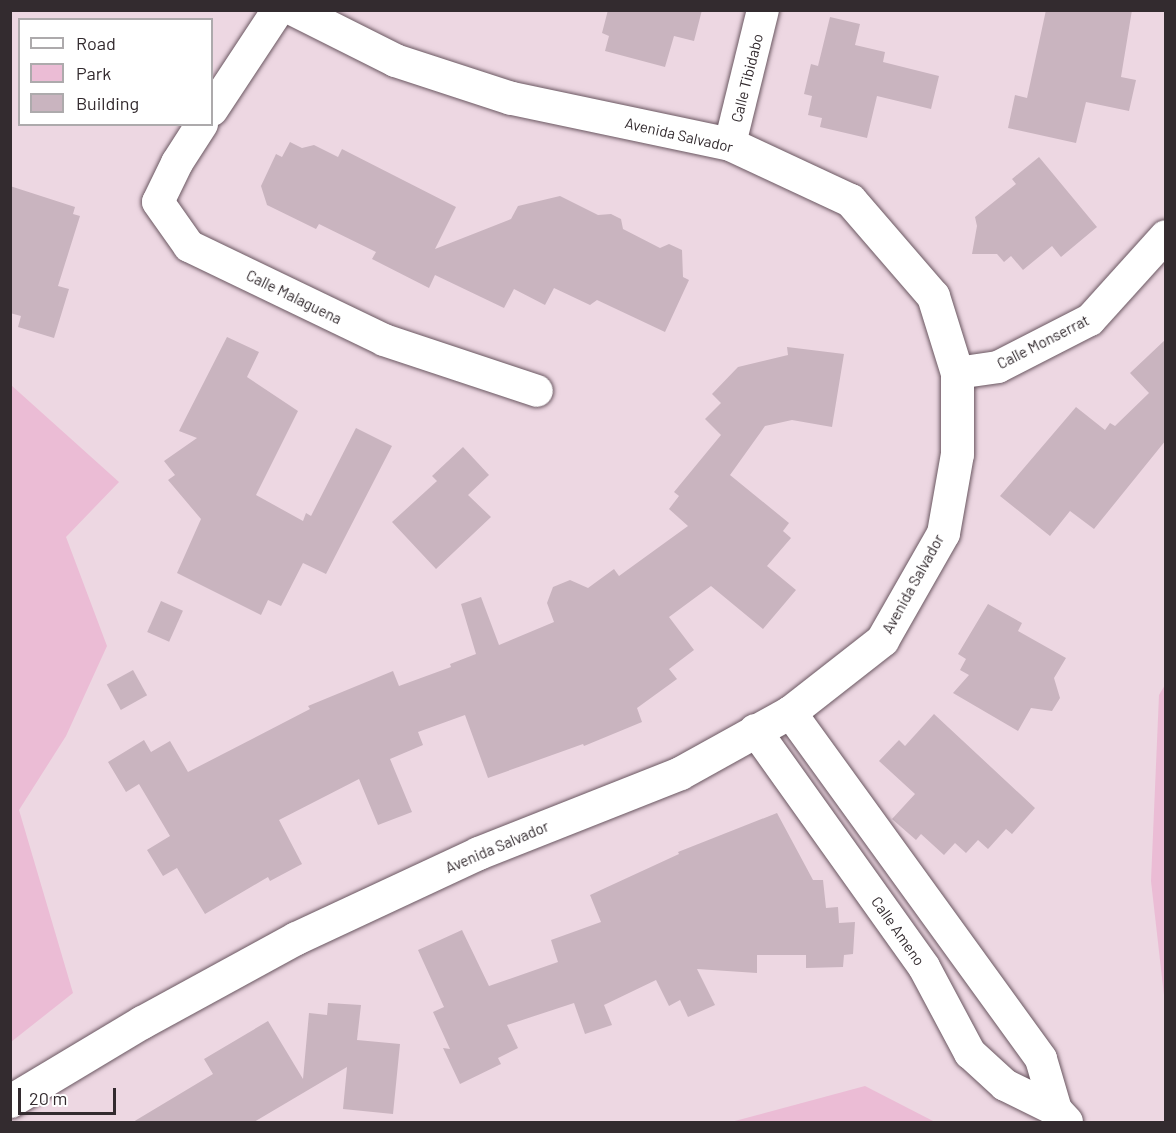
<!DOCTYPE html>
<html>
<head>
<meta charset="utf-8">
<style>
	body { margin:0 }
	#map { position:relative; width:1176px; height:1133px; overflow:hidden; background:#edd7e2; font-family:Barlow,sans-serif }
	div>[style] { position:absolute }
	[style*='--x'] { left:calc(var(--x)*1px); top:calc(var(--y)*1px); width:calc(var(--w)*1px); rotate:calc(var(--a)*1deg) }
	.green>* { inset:0; background:#ebbcd5 }
	.building>* { inset:0; background:#c9b4bf; transform-origin:0 0 }
	.roads { filter:drop-shadow(0 0 2px #6a5761) drop-shadow(0 0 2px #6a5761) }
	.street>* { height:32px; margin:-16px; padding:0 16px; transform-origin:16px; border-radius:16px; background:#fff }
	.secondary>* { height:33px; margin:-16.5px; padding:0 16.5px; transform-origin:16.5px; border-radius:16.5px; background:#fff }
	span { translate:-50% -50%; white-space:nowrap; text-align:center; line-height:1.15; -webkit-text-stroke:6px #fff; paint-order:stroke }
	.street-label { font-size:15px; color:#332b2f }
	.frame { position:absolute; inset:0; border:12px solid #332b2f; pointer-events:none }
	.legend { position:absolute; left:18px; top:18px; width:195px; height:108px; box-sizing:border-box; background:#fff; border:2px solid #adaaac; margin:0; padding:8px 10px; list-style:none; font-size:18px; color:#332b2f }
	.legend li { display:flex; align-items:center; gap:12px; height:30px }
	.legend b { width:30px; border:2px solid #adaaac }
	.scale { position:absolute; left:18px; top:1088px; width:98px; height:27px; box-sizing:border-box; border:3px solid #332b2f; border-top:0; padding-left:8px; font-size:18px; line-height:21px; white-space:nowrap; color:#332b2f; -webkit-text-stroke:4px #fff; paint-order:stroke }
</style>
</head>
<body>
<div id="map">
	<div class="green">
		<i style="clip-path:polygon(11px 385px,119px 482px,66px 537px,107px 646px,66px 736px,19px 810px,73px 993px,11px 1042px)"></i>
		<i style="clip-path:polygon(1165px 685px,1165px 1004px,1151px 881px,1159px 695px)"></i>
		<i style="clip-path:polygon(865px 1086px,935px 1122px,731px 1122px)"></i>
	</div>
	<div class="building">
		<i style="clip-path:polygon(608px 10px,702px 10px,694px 41px,674px 36px,665px 67px,605px 51px,609px 36px,602px 33px)"></i>
		<i style="clip-path:polygon(1046px 10px,1132px 10px,1121px 77px,1136px 80px,1129px 111px,1086px 102px,1076px 143px,1008px 128px,1015px 95px,1027px 98px)"></i>
		<i style="clip-path:polygon(830px 17px,860px 24px,855px 45px,885px 52px,883px 62px,939px 76px,931px 109px,877px 96px,867px 138px,820px 127px,822px 118px,808px 115px,812px 96px,804px 94px,811px 64px,818px 66px)"></i>
		<i style="clip-path:polygon(290px 142px,302px 148px,314px 145px,338px 157px,342px 149px,456px 207px,435px 249px,511px 219px,518px 206px,560px 196px,598px 215px,611px 214px,621px 219px,623px 229px,660px 248px,669px 244px,682px 250px,683px 277px,689px 280px,665px 332px,597px 300px,590px 305px,554px 288px,545px 305px,514px 289px,504px 308px,435px 275px,429px 288px,372px 259px,376px 252px,319px 224px,316px 229px,267px 205px,261px 186px,276px 154px,282px 157px)"></i>
		<i style="clip-path:polygon(1039px 157px,1097px 227px,1061px 257px,1052px 246px,1023px 270px,1011px 256px,1004px 262px,997px 254px,972px 254px,977px 226px,975px 217px,1016px 184px,1012px 179px)"></i>
		<i style="clip-path:polygon(10px 186px,75px 207px,73px 214px,80px 216px,58px 286px,69px 289px,54px 338px,18px 327px,21px 316px,10px 313px)"></i>
		<i style="clip-path:polygon(227px 337px,259px 352px,247px 377px,298px 411px,256px 495px,303px 521px,306px 513px,311px 516px,356px 428px,392px 446px,326px 574px,303px 563px,281px 606px,268px 600px,261px 615px,177px 573px,201px 519px,168px 480px,175px 475px,164px 461px,197px 438px,179px 431px)"></i>
		<i style="clip-path:polygon(1166px 339px,1166px 440px,1094px 529px,1070px 511px,1050px 536px,1000px 496px,1076px 407px,1105px 430px,1110px 423px,1115px 426px,1149px 393px,1130px 373px)"></i>
		<i style="clip-path:polygon(787px 347px,844px 354px,832px 427px,792px 420px,765px 426px,730px 475px,789px 523px,783px 531px,791px 538px,767px 566px,796px 590px,763px 629px,711px 586px,669px 617px,694px 650px,669px 669px,677px 679px,637px 708px,642px 722px,584px 746px,583px 744px,488px 778px,465px 715px,418px 732px,423px 745px,390px 759px,412px 812px,378px 825px,359px 779px,279px 820px,302px 864px,270px 881px,268px 877px,205px 914px,177px 868px,163px 876px,147px 850px,170px 836px,139px 784px,126px 792px,108px 762px,144px 740px,151px 752px,170px 741px,188px 772px,310px 709px,308px 706px,393px 671px,399px 686px,451px 667px,450px 664px,476px 654px,461px 604px,481px 597px,499px 645px,554px 622px,547px 603px,553px 587px,570px 580px,588px 588px,614px 569px,619px 576px,688px 526px,669px 509px,679px 496px,674px 492px,721px 435px,705px 419px,721px 403px,712px 394px,738px 367px,788px 355px)"></i>
		<i style="clip-path:polygon(463px 447px,489px 475px,468px 495px,491px 517px,436px 569px,392px 522px,437px 481px,432px 476px)"></i>
		<i style="left:161px;top:601px;width:24px;height:34px;rotate:24deg"></i>
		<i style="clip-path:polygon(988px 604px,1022px 623px,1018px 631px,1066px 658px,1054px 678px,1060px 698px,1052px 711px,1031px 708px,1018px 731px,953px 693px,969px 675px,960px 670px,966px 659px,958px 654px)"></i>
		<i style="left:133px;top:670px;width:29px;height:30px;rotate:61deg"></i>
		<i style="clip-path:polygon(934px 714px,1035px 808px,1012px 834px,1006px 829px,988px 849px,978px 840px,966px 853px,955px 843px,944px 855px,921px 834px,916px 840px,892px 819px,915px 794px,879px 761px,899px 740px,905px 746px)"></i>
		<i style="clip-path:polygon(777px 813px,813px 880px,823px 880px,826px 908px,838px 907px,839px 923px,855px 922px,853px 954px,844px 955px,843px 967px,806px 968px,806px 955px,757px 955px,757px 973px,697px 969px,715px 1005px,688px 1017px,680px 1000px,669px 1006px,656px 980px,604px 1005px,612px 1025px,585px 1034px,574px 1003px,507px 1025px,518px 1048px,498px 1058px,501px 1064px,460px 1084px,443px 1048px,450px 1049px,433px 1012px,444px 1007px,418px 950px,462px 930px,489px 986px,558px 962px,551px 940px,601px 922px,590px 895px,679px 854px,678px 852px)"></i>
		<i style="clip-path:polygon(328px 1003px,361px 1005px,357px 1040px,400px 1044px,393px 1114px,343px 1109px,347px 1067px,254px 1122px,133px 1122px,213px 1074px,204px 1059px,268px 1021px,303px 1079px,309px 1013px,327px 1015px)"></i>
	</div>
	<div class="roads">
		<div class="street">
			<i style="--x:212;--y:110;--w:120;--a:-56.6"></i>
			<i style="--x:202;--y:124;--w:46;--a:122.7"></i>
			<i style="--x:177;--y:163;--w:43;--a:116"></i>
			<i style="--x:158;--y:202;--w:54;--a:54.8"></i>
			<i style="--x:189;--y:246;--w:216;--a:25.7"></i>
			<i style="--x:384;--y:340;--w:161;--a:18.4"></i>
			<i style="--x:730;--y:144;--w:138;--a:-76.2"></i>
			<i style="--x:957;--y:373;--w:41;--a:-8.3"></i>
			<i style="--x:998;--y:367;--w:103;--a:-27.1"></i>
			<i style="--x:1090;--y:320;--w:113;--a:-47.9"></i>
			<i style="--x:790;--y:712;--w:428;--a:54.1"></i>
			<i style="--x:1041;--y:1059;--w:53;--a:73.6"></i>
			<i style="--x:755;--y:730;--w:291;--a:54.5"></i>
			<i style="--x:924;--y:967;--w:98;--a:61.9"></i>
			<i style="--x:970;--y:1053;--w:47;--a:42.4"></i>
			<i style="--x:1005;--y:1085;--w:57;--a:26.1"></i>
			<i style="--x:1056;--y:1110;--w:16;--a:47"></i>
		</div>
		<div class="secondary">
			<i style="--x:10;--y:1101;--w:154;--a:-30.9"></i>
			<i style="--x:142;--y:1022;--w:175;--a:-28.6"></i>
			<i style="--x:296;--y:938;--w:201;--a:-25"></i>
			<i style="--x:478;--y:853;--w:217;--a:-21.6"></i>
			<i style="--x:680;--y:773;--w:126;--a:-29"></i>
			<i style="--x:790;--y:712;--w:117;--a:-38"></i>
			<i style="--x:882;--y:640;--w:123;--a:-60.3"></i>
			<i style="--x:943;--y:533;--w:80;--a:-80"></i>
			<i style="--x:957;--y:454;--w:81;--a:-90"></i>
			<i style="--x:957;--y:373;--w:81;--a:-107.3"></i>
			<i style="--x:933;--y:296;--w:127;--a:-130.8"></i>
			<i style="--x:850;--y:200;--w:132;--a:-155"></i>
			<i style="--x:730;--y:144;--w:224;--a:-168.1"></i>
			<i style="--x:511;--y:98;--w:122;--a:-161.9"></i>
			<i style="--x:395;--y:60;--w:112;--a:-153.4"></i>
		</div>
	</div>
	<div class="street-label">
		<span style="left:747px;top:78px;rotate:-76deg">Calle Tibidabo</span>
		<span style="left:679px;top:135px;rotate:13deg">Avenida Salvador</span>
		<span style="left:294px;top:297px;rotate:26deg">Calle Malaguena</span>
		<span style="left:1043px;top:342px;rotate:-27deg">Calle Monserrat</span>
		<span style="left:913px;top:584px;rotate:-61deg">Avenida Salvador</span>
		<span style="left:497px;top:847px;rotate:-23deg">Avenida Salvador</span>
		<span style="left:898px;top:931px;rotate:55deg">Calle Ameno</span>
	</div>
	<div class="frame"></div>
	<ul class="legend">
	<li><b style="height:8px;background:#fff"></b>Road</li>
	<li><b style="height:16px;background:#ebbcd5"></b>Park</li>
	<li><b style="height:16px;background:#c9b4bf"></b>Building</li>
	</ul>
	<div class="scale">20 m</div>
</div>
</body>
</html>
